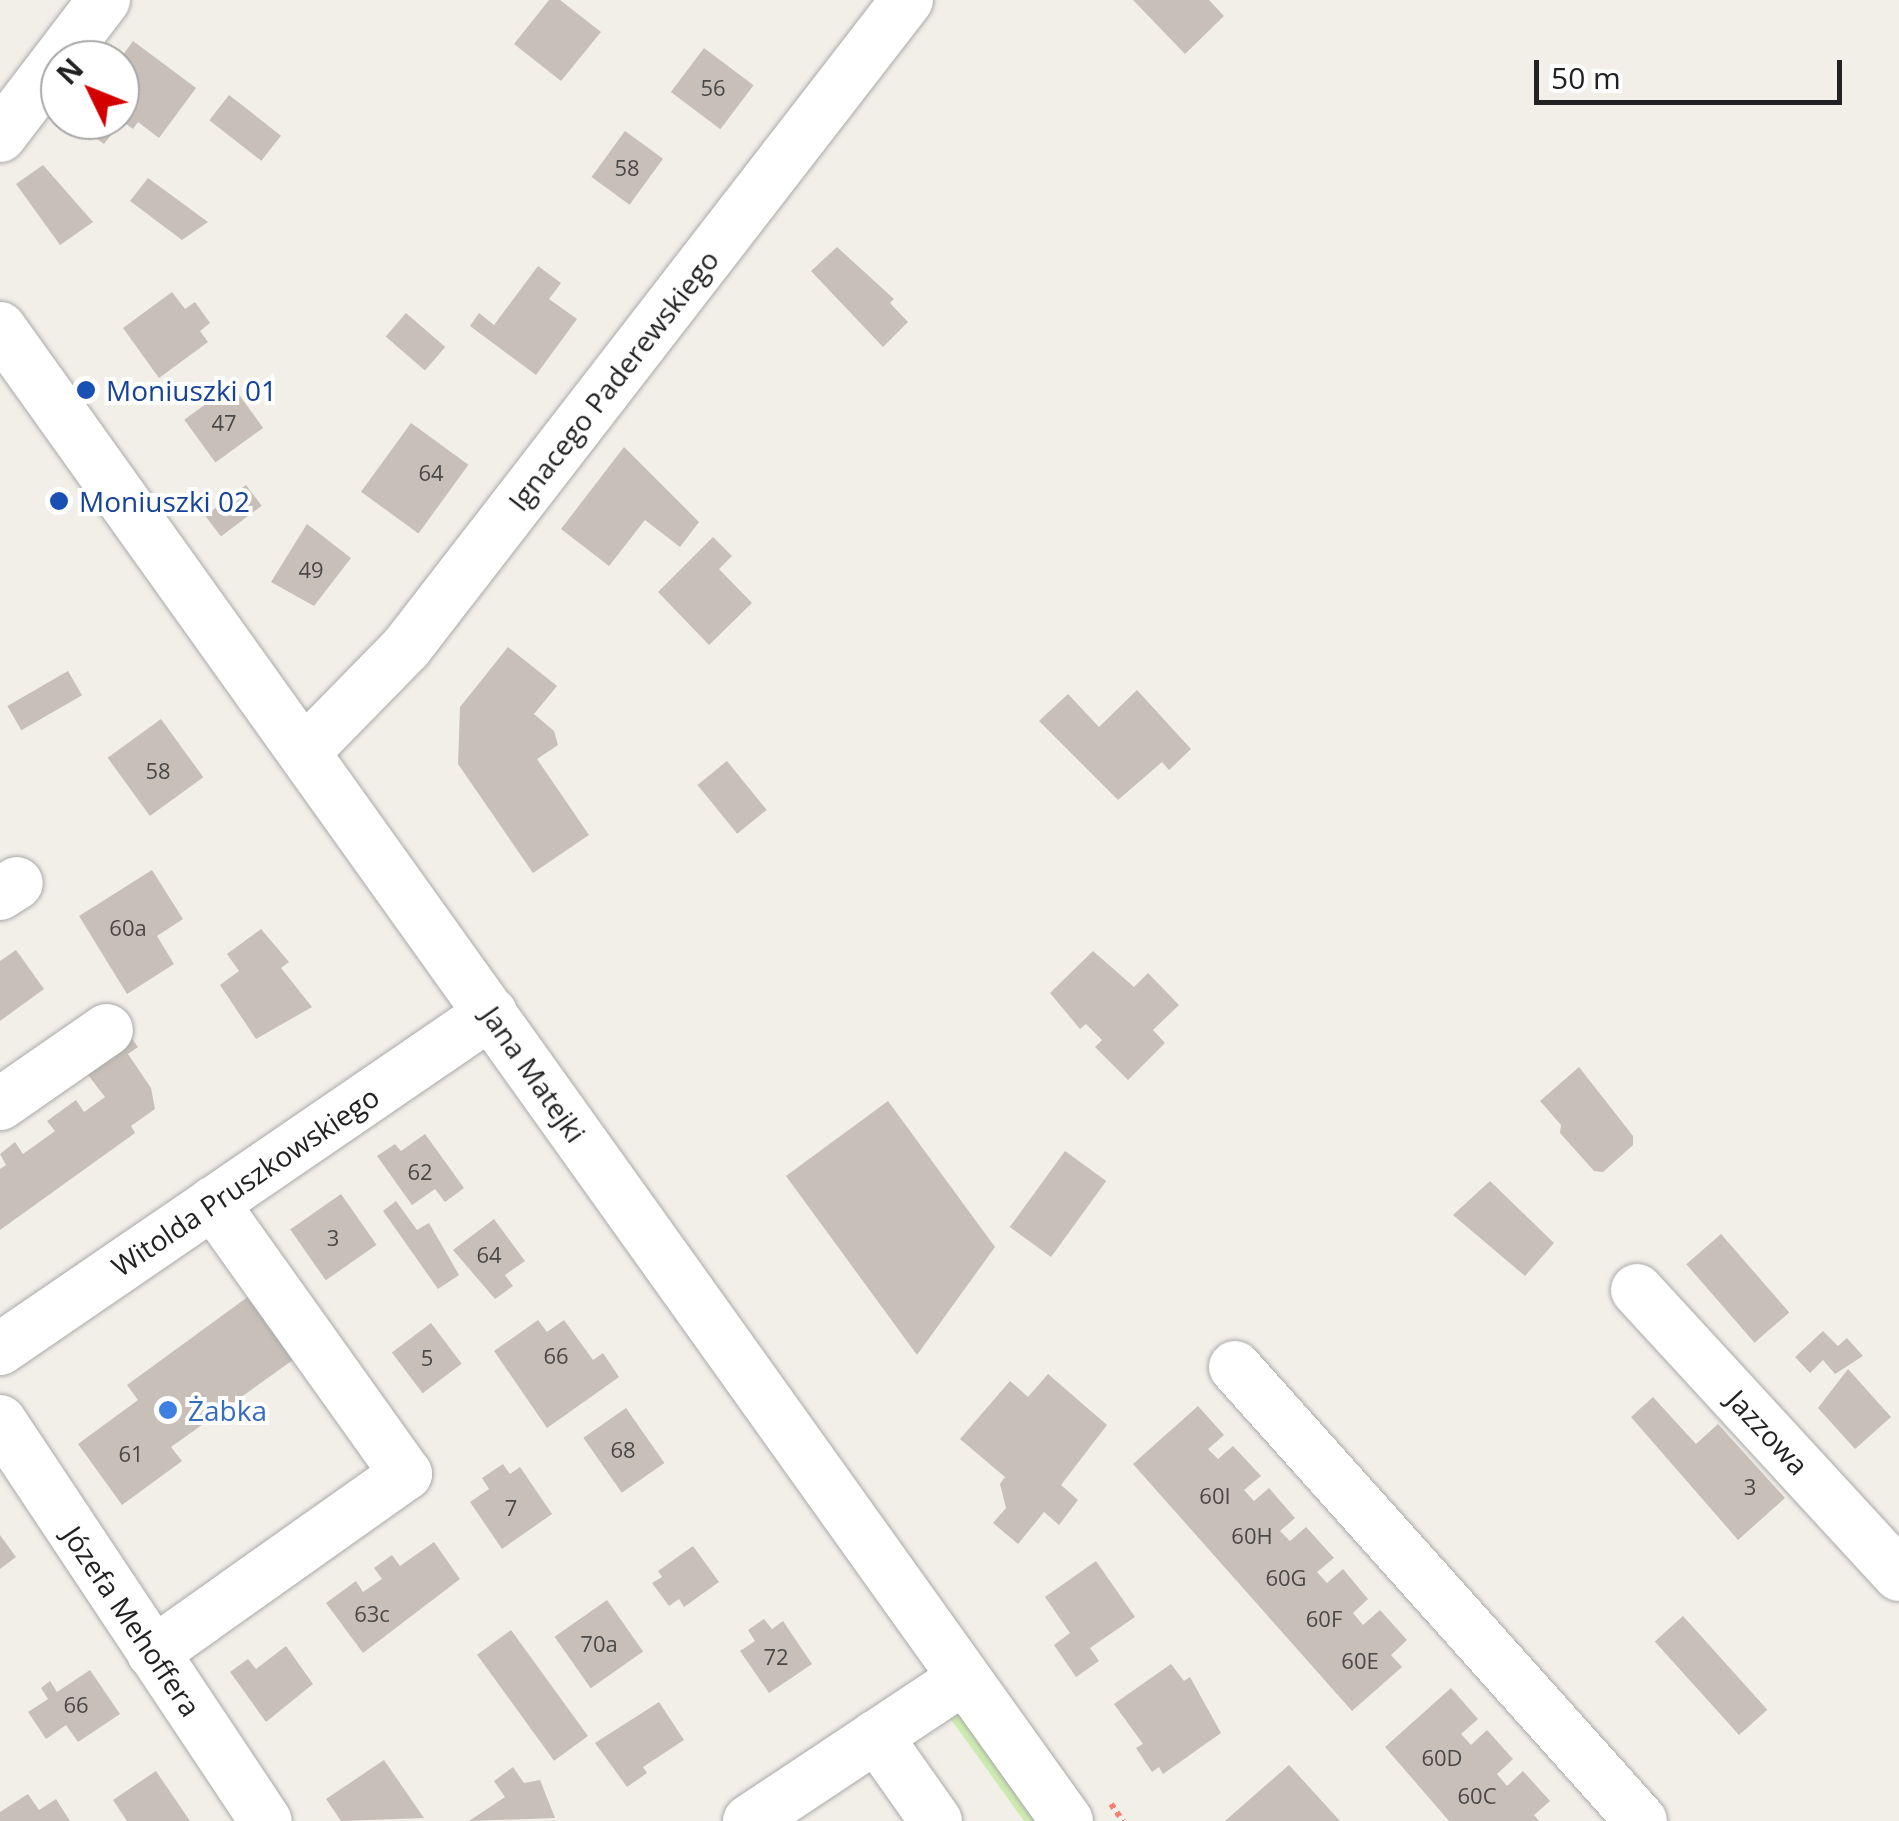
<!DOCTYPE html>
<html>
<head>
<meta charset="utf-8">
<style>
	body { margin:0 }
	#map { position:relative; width:1899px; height:1821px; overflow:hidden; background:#f2efe9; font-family:"Open Sans",sans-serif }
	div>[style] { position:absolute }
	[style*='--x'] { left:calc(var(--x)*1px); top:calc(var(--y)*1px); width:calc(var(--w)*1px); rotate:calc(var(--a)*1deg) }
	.grass>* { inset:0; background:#cdebb0 }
	.building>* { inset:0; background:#c7bfb8; transform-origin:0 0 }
	.path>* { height:6px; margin-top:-3px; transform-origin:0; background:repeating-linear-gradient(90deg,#fa8072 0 5px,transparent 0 10px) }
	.roads { filter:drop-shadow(0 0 2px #a9a9a9) drop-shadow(0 0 2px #a9a9a9) }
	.minor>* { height:52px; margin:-26px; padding:0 26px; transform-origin:26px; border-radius:26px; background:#fff }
	.dots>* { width:28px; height:28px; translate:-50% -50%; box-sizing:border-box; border:5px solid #fff; border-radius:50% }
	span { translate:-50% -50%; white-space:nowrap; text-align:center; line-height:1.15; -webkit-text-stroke:8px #fff; paint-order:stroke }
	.number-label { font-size:22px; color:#4b4948 }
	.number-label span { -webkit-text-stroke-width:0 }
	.street-label { font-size:28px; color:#222 }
	.transit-label { font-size:28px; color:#164399 }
	.left { translate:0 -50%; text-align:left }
	.shop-label { font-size:28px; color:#366cbe }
	.north { position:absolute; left:40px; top:40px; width:100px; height:100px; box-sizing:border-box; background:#fff; border:2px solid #a7a7a7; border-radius:50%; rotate:313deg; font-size:28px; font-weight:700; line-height:40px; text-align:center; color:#222 }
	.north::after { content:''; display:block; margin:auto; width:35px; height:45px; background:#d40000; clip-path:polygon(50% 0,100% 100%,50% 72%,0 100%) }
	.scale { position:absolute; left:1534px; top:60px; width:308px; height:45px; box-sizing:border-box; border:5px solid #222; border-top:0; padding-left:12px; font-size:30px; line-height:35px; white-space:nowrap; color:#222; -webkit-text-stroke:8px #fff; paint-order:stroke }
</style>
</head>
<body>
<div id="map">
	<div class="grass">
		<i style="clip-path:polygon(955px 1710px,968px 1720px,1040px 1821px,1024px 1821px,947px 1714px)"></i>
	</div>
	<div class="building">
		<i style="clip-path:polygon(549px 0,560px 0,601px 32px,561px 81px,514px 44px)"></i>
		<i style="clip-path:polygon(1133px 0,1209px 0,1224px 16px,1185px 54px)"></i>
		<i style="clip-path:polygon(133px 41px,196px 88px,159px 138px,138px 122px,133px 129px,122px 121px,104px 144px,71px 120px,120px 120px,120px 59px)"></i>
		<i style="left:704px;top:48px;width:62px;height:55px;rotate:37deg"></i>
		<i style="left:229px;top:95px;width:66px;height:32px;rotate:38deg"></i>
		<i style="left:625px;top:131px;width:47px;height:57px;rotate:36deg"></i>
		<i style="clip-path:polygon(43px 165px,93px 222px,60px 245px,16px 184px)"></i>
		<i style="clip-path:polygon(148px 178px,208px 222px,182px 240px,130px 201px)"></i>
		<i style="clip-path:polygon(837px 247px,894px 299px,890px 303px,908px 322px,883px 347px,811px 271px)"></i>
		<i style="clip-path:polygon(538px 266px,561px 283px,549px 299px,577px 319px,536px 375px,470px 326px,479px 313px,494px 325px)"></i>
		<i style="clip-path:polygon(172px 292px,185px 309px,195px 302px,210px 323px,200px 331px,208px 342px,159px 378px,123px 328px)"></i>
		<i style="left:406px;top:313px;width:52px;height:31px;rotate:41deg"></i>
		<i style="left:232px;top:385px;width:53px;height:59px;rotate:54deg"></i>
		<i style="left:411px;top:423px;width:71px;height:85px;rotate:36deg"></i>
		<i style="clip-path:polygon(624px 447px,699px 522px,680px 547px,645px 520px,609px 566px,561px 529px)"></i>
		<i style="left:246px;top:485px;width:26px;height:51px;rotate:53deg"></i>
		<i style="clip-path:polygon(307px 524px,351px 558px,314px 606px,271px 582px)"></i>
		<i style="clip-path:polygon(713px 537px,732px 556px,719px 569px,752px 603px,709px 645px,658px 592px)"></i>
		<i style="clip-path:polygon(508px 647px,557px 686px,534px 714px,554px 731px,558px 745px,537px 759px,589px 835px,533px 873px,458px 764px,460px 707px)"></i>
		<i style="left:68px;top:671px;width:28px;height:70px;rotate:60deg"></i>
		<i style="clip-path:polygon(1137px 690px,1191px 749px,1169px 770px,1162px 762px,1118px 800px,1039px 721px,1068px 694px,1099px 727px)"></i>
		<i style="left:161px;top:719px;width:72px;height:66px;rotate:54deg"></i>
		<i style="left:727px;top:761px;width:63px;height:38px;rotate:51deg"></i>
		<i style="clip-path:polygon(152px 870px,183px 919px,157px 936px,174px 964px,127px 994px,79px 916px)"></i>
		<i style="clip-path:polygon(261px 929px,289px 962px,281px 968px,312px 1007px,256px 1039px,220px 985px,239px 971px,227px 954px)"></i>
		<i style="clip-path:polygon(16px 950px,44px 989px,0 1021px,0 961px)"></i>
		<i style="clip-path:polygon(1093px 951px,1134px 987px,1148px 973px,1179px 1005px,1153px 1030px,1165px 1043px,1128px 1080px,1095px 1047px,1102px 1040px,1086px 1024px,1080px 1029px,1050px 993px)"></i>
		<i style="clip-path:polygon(125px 1029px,138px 1047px,128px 1054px,151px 1088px,155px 1109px,131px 1126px,135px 1133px,0 1230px,0 1169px,6px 1165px,0 1154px,15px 1142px,23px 1154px,55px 1131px,47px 1121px,76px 1100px,84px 1112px,105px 1097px,78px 1062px)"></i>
		<i style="clip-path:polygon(1579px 1067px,1633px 1136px,1633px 1145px,1603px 1172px,1594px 1171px,1560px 1133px,1561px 1125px,1540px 1101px)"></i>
		<i style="clip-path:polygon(888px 1101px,995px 1247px,917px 1355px,786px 1176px)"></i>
		<i style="clip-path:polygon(425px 1134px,464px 1188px,445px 1202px,435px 1189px,412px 1205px,377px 1156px,395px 1144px,401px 1151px)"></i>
		<i style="left:1065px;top:1151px;width:51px;height:94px;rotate:36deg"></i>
		<i style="clip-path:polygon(1490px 1181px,1554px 1243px,1525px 1276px,1453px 1215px)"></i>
		<i style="left:341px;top:1194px;width:62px;height:62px;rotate:55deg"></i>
		<i style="clip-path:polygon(396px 1201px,417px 1230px,429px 1223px,459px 1275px,438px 1289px,383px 1211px)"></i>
		<i style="clip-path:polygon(494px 1219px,525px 1261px,505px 1275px,513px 1286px,495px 1299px,453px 1250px)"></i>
		<i style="left:1721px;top:1234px;width:104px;height:46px;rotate:49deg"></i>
		<i style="clip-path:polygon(249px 1296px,293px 1360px,171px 1447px,182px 1461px,122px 1505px,78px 1444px,138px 1400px,127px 1385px)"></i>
		<i style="clip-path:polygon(538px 1320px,547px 1332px,564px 1320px,593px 1360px,603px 1353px,619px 1377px,547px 1428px,494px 1351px)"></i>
		<i style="left:431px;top:1323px;width:51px;height:49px;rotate:53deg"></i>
		<i style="clip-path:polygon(1823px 1331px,1838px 1346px,1847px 1338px,1863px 1356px,1835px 1374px,1823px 1360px,1810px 1373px,1795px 1357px)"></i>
		<i style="clip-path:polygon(1848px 1369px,1891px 1417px,1855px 1449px,1818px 1408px)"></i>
		<i style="clip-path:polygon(1048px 1374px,1107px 1425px,1061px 1485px,1078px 1500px,1059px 1525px,1044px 1512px,1018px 1544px,993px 1523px,1006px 1508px,1000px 1484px,1005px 1477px,960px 1439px,1010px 1381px,1028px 1397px)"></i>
		<i style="clip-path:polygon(1653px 1397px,1696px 1444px,1718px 1424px,1785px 1498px,1738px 1540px,1631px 1417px)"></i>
		<i style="clip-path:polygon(1198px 1406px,1224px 1435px,1208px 1449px,1218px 1459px,1233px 1446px,1261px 1476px,1244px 1490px,1254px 1501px,1269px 1488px,1295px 1518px,1280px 1531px,1290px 1541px,1306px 1527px,1334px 1558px,1317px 1572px,1327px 1583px,1343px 1569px,1368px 1599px,1353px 1613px,1363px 1625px,1380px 1610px,1407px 1640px,1391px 1655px,1402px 1667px,1352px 1711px,1133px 1464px)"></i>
		<i style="left:626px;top:1408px;width:67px;height:52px;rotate:55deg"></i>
		<i style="clip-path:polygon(503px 1464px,510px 1474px,520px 1467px,552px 1514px,502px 1549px,470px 1502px,489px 1489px,482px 1478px)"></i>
		<i style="clip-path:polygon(0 1535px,16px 1557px,0 1569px)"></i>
		<i style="clip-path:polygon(434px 1542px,460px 1579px,363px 1653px,326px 1603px,356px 1581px,363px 1592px,382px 1579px,374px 1568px,392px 1555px,400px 1566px)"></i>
		<i style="clip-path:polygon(693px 1546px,719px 1582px,684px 1607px,679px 1599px,669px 1606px,652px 1583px,662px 1577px,658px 1571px)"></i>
		<i style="clip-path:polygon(1096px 1561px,1135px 1617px,1090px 1648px,1099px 1661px,1076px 1677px,1054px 1645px,1070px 1633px,1045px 1597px)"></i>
		<i style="left:607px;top:1600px;width:63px;height:64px;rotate:55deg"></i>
		<i style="left:1683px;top:1616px;width:126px;height:38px;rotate:48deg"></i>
		<i style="clip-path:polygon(764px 1619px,772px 1629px,783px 1621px,812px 1664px,769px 1693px,740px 1651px,755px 1641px,748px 1630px)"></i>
		<i style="left:511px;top:1630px;width:131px;height:42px;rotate:54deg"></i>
		<i style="clip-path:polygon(286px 1646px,313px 1684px,266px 1722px,230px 1672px,248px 1659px,256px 1669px)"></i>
		<i style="clip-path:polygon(1171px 1664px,1184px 1681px,1190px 1677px,1221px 1733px,1163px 1774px,1159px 1767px,1152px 1772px,1136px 1748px,1143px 1744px,1114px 1704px)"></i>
		<i style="clip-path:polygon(90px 1670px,120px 1714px,78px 1742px,66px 1725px,46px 1739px,28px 1712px,48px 1699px,41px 1688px,50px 1681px,57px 1692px)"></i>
		<i style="clip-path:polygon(1451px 1688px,1478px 1719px,1461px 1734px,1471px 1745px,1487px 1730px,1513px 1759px,1497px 1774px,1507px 1786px,1523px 1771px,1550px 1801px,1534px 1815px,1539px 1821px,1449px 1821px,1385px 1747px)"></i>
		<i style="clip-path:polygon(659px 1702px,684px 1740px,643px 1767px,647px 1773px,627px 1787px,595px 1743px)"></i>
		<i style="clip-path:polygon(384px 1760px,424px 1818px,341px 1821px,326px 1799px)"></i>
		<i style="clip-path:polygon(1289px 1765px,1340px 1821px,1225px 1821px)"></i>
		<i style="clip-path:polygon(513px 1767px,524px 1783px,540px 1780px,555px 1818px,469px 1821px,505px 1797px,494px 1781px)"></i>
		<i style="clip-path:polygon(156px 1771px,190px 1821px,127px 1821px,113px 1800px)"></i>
		<i style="clip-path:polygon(28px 1794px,39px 1810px,56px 1799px,70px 1821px,0 1821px,0 1812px)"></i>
	</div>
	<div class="path">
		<i style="--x:1111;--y:1804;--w:21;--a:55"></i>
	</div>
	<div class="roads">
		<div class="minor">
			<i style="--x:0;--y:136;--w:171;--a:-52.6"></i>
			<i style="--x:0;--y:328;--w:1835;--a:54.45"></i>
			<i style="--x:307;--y:749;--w:141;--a:-45.6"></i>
			<i style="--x:406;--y:648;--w:819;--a:-52.29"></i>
			<i style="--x:0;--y:894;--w:20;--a:-33"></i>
			<i style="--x:0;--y:1104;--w:130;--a:-34.7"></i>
			<i style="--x:1637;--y:1290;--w:387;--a:47.4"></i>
			<i style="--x:0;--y:1349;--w:595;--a:-34.38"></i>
			<i style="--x:1235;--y:1367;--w:609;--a:48.19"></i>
			<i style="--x:0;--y:1421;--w:480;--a:56.4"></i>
			<i style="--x:153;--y:1653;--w:310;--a:-35.3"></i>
			<i style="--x:406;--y:1474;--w:333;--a:-125.5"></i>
			<i style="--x:876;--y:1736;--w:104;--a:54.8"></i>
			<i style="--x:749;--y:1821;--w:257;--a:-33.6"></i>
		</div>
	</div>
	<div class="dots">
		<i style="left:86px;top:390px;background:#1a4fb4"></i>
		<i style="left:59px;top:501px;background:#1a4fb4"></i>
		<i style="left:168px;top:1410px;background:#3f7fe0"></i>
	</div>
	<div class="number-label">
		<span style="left:713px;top:88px">56</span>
		<span style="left:627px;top:168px">58</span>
		<span style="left:224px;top:423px">47</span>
		<span style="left:431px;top:473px">64</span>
		<span style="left:311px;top:570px">49</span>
		<span style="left:158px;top:771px">58</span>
		<span style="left:128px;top:928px">60a</span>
		<span style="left:420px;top:1172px">62</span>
		<span style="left:333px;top:1238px">3</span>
		<span style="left:489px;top:1255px">64</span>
		<span style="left:556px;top:1356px">66</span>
		<span style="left:427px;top:1358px">5</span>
		<span style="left:623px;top:1450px">68</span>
		<span style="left:131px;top:1454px">61</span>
		<span style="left:1750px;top:1487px">3</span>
		<span style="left:1215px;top:1496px">60I</span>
		<span style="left:511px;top:1508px">7</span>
		<span style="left:1252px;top:1536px">60H</span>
		<span style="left:1286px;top:1578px">60G</span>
		<span style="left:372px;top:1614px">63c</span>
		<span style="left:1324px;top:1619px">60F</span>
		<span style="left:599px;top:1644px">70a</span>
		<span style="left:776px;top:1657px">72</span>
		<span style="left:1360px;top:1661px">60E</span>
		<span style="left:76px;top:1705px">66</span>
		<span style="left:1442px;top:1758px">60D</span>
		<span style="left:1477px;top:1796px">60C</span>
	</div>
	<div class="street-label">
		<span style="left:613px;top:380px;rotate:-52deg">Ignacego Paderewskiego</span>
		<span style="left:534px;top:1074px;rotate:55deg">Jana Matejki</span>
		<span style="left:245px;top:1181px;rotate:-34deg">Witolda Pruszkowskiego</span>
		<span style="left:1768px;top:1432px;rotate:47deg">Jazzowa</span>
		<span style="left:132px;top:1621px;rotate:56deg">Józefa Mehoffera</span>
	</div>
	<div class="transit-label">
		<span class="left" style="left:106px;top:390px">Moniuszki 01</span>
		<span class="left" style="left:79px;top:501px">Moniuszki 02</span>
	</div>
	<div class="shop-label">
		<span class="left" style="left:188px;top:1410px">Żabka</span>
	</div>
	<div class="north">N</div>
	<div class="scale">50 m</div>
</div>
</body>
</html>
